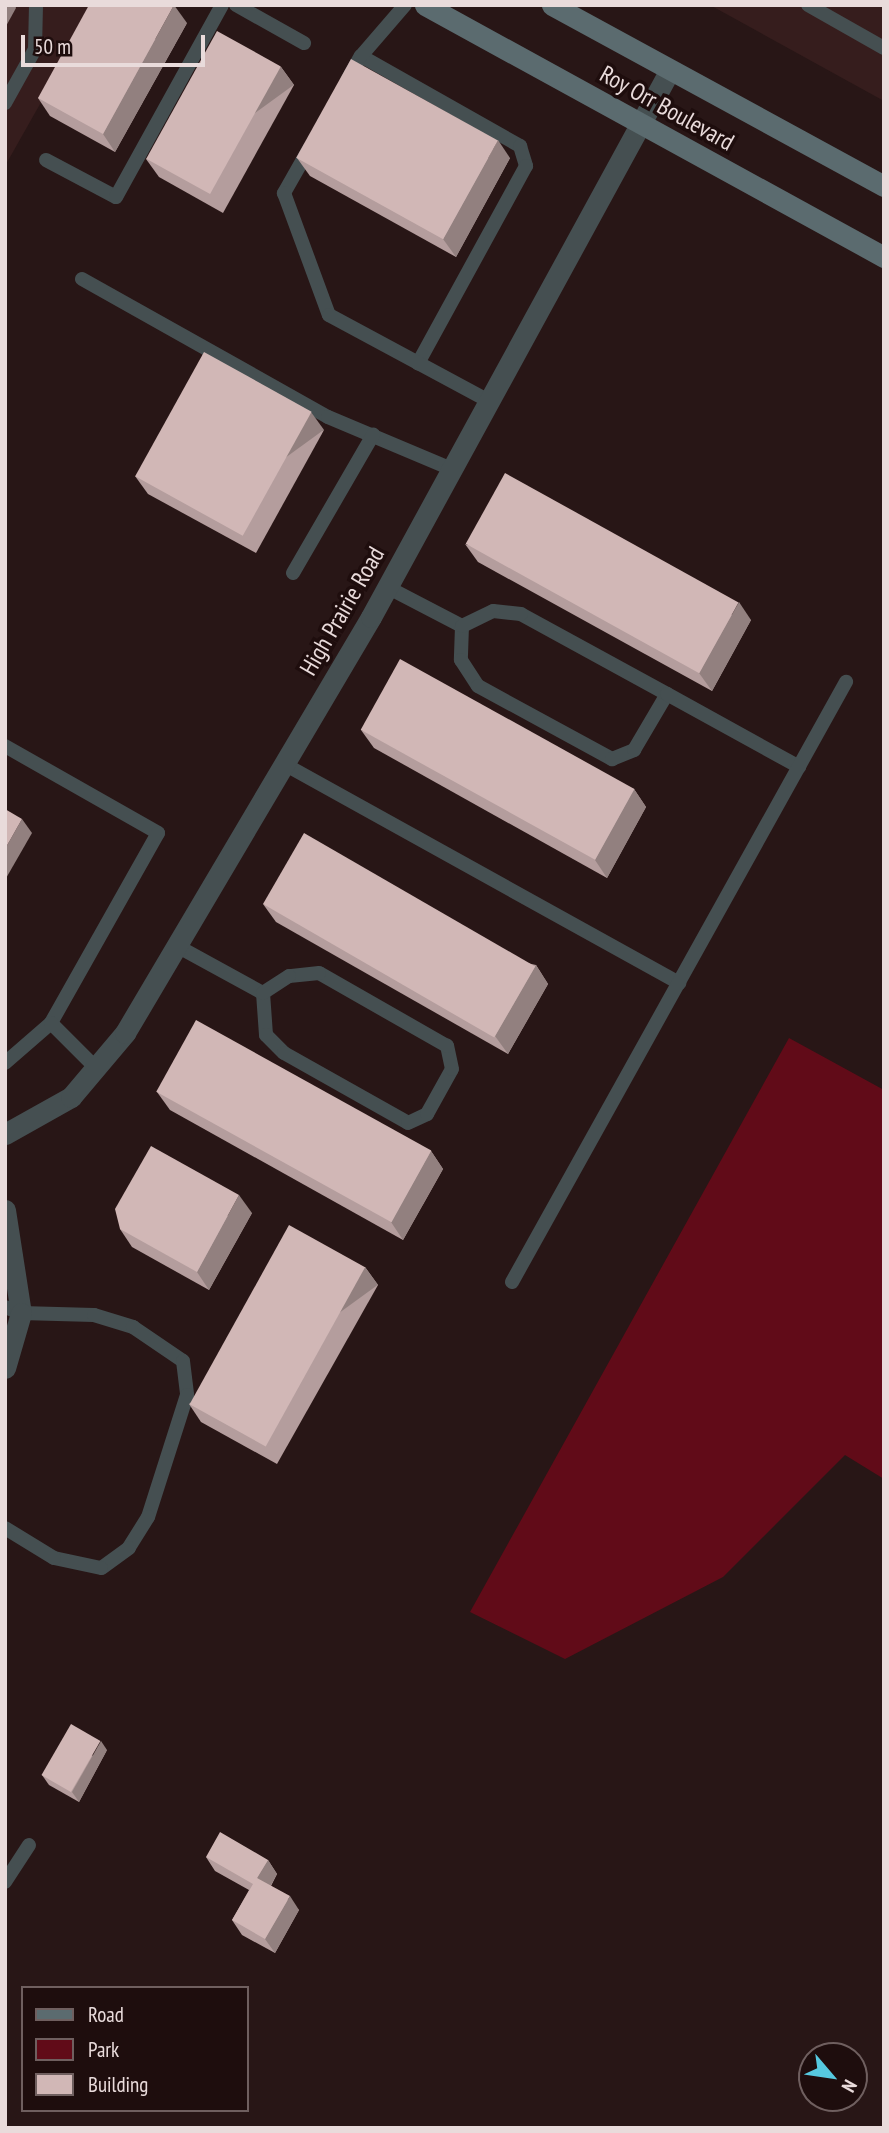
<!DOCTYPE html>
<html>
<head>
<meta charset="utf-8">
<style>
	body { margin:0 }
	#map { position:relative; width:889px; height:2133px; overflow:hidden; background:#281616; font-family:"PT Sans Narrow",sans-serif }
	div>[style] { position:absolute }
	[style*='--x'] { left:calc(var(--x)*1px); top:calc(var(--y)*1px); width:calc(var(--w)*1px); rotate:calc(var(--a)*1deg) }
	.built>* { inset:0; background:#361d1d }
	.green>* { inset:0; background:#610b18 }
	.service>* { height:14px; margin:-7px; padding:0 7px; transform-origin:7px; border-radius:7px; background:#454f51 }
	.minor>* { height:21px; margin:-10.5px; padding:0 10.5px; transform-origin:10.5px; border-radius:10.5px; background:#454f51 }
	.secondary>* { height:21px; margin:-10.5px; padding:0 10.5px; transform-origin:10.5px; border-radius:10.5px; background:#5b6b6f }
	.wall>* { inset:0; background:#b49d9d }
	.shaded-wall>* { inset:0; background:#92807f; transform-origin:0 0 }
	.building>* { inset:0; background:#d1b7b6; transform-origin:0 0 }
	span { translate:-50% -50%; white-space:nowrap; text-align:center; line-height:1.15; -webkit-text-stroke:7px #1e0d0d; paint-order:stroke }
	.street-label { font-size:24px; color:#e9dbdb }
	.frame { position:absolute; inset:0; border:7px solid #e9dbdb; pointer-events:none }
	.legend { position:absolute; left:21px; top:1986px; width:228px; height:126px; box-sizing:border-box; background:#1e0d0d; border:2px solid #6f5f5f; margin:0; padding:9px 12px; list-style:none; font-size:21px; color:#e9dbdb }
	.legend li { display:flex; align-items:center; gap:14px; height:35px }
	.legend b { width:35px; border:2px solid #6f5f5f }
	.north { position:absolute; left:798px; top:2042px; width:70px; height:70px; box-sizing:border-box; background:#1e0d0d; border:2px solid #6f5f5f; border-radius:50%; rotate:119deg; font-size:19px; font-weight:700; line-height:28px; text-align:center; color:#e9dbdb }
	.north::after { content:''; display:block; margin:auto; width:24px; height:32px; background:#56c9e0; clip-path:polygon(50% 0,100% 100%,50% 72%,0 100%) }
	.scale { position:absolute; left:21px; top:35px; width:184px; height:32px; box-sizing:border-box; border:4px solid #e9dbdb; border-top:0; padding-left:9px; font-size:21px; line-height:24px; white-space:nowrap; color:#e9dbdb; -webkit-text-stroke:5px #1e0d0d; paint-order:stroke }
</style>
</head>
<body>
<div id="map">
	<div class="built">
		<i style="clip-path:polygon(5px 5px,96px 5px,5px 166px)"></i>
		<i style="clip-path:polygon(710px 5px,884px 5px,884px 101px)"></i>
	</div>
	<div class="green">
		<i style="clip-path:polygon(789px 1038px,884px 1090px,884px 1479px,845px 1455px,723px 1577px,565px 1659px,470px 1612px)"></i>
	</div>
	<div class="service">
		<i style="--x:236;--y:5;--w:78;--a:29.2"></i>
		<i style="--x:808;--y:5;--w:87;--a:29.5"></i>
		<i style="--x:361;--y:56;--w:183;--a:29.5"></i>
		<i style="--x:520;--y:146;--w:21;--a:73"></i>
		<i style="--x:526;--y:166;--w:225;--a:118.7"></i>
		<i style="--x:348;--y:79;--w:26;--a:-61"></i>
		<i style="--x:361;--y:56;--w:67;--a:-49.2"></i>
		<i style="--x:5;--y:103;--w:62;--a:-60.9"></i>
		<i style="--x:35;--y:49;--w:44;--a:-88.7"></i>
		<i style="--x:309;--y:149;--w:51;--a:119.6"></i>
		<i style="--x:284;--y:193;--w:130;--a:69.8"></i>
		<i style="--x:329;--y:315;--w:182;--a:28.3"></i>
		<i style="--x:46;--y:160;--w:79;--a:27.9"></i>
		<i style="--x:116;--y:197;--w:219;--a:-61.1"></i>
		<i style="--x:82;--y:279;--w:282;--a:29.3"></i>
		<i style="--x:328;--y:417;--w:134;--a:22.8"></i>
		<i style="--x:293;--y:573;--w:160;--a:-59.9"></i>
		<i style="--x:387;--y:587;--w:85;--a:27.5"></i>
		<i style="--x:462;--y:626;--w:34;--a:92"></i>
		<i style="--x:461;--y:660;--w:31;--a:57"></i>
		<i style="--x:478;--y:686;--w:153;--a:28.6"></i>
		<i style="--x:612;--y:759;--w:24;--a:-22"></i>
		<i style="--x:634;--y:750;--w:65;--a:-59.5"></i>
		<i style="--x:667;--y:694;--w:166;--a:-151.3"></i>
		<i style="--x:521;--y:614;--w:28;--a:-174"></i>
		<i style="--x:493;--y:611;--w:34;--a:154"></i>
		<i style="--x:667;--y:694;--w:151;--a:28.9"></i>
		<i style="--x:5;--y:746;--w:176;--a:29.6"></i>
		<i style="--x:158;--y:833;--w:218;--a:119.4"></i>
		<i style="--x:51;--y:1023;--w:61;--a:139"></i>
		<i style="--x:284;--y:764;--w:452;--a:29"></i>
		<i style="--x:177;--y:946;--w:98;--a:28.7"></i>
		<i style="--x:263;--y:993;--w:42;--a:85.9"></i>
		<i style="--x:266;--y:1035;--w:25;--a:45"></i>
		<i style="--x:284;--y:1053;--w:142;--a:29.4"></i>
		<i style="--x:408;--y:1123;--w:21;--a:-25"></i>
		<i style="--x:427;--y:1114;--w:51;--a:-60.9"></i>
		<i style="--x:452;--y:1069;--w:24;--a:-102"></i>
		<i style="--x:447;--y:1046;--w:147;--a:-150.3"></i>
		<i style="--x:319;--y:973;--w:30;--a:174"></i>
		<i style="--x:289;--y:976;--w:31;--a:147"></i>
		<i style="--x:51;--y:1023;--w:64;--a:45"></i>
		<i style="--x:512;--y:1282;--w:687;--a:-60.9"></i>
		<i style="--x:5;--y:1307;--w:17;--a:21"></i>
		<i style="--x:21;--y:1313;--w:73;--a:1.6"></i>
		<i style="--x:94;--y:1315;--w:41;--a:17.1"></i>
		<i style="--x:133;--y:1327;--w:60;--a:34.2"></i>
		<i style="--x:183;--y:1361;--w:34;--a:83"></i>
		<i style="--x:187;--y:1395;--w:128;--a:107.7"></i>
		<i style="--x:148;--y:1517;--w:36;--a:122"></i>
		<i style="--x:129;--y:1548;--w:34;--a:144"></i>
		<i style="--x:101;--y:1568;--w:48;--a:-168"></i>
		<i style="--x:54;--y:1558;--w:57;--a:-148.5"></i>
		<i style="--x:5;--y:1882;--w:44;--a:-57"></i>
	</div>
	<div class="minor">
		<i style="--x:5;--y:1134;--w:76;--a:-29.3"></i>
		<i style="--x:71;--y:1097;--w:84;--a:-49.8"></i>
		<i style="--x:125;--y:1033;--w:483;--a:-59.4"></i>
		<i style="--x:371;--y:617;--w:623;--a:-61.34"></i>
		<i style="--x:5;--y:1210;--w:104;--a:81.2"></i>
		<i style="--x:21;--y:1313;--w:57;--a:106.2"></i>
	</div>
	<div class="secondary">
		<i style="--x:425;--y:5;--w:524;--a:28.77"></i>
		<i style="--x:552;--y:5;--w:378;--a:28.6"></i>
	</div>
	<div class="wall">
		<i style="clip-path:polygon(187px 23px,115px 152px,50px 116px,38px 98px)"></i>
		<i style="clip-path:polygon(281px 67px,294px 85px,223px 213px,159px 177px,146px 159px)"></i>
		<i style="clip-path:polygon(297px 158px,510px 158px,456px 257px,310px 176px)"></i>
		<i style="clip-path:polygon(324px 430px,256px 553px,148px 494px,135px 476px)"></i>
		<i style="clip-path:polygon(465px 544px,751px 620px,712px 691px,478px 562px)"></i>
		<i style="clip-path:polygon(361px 730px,634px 789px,646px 807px,607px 878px,374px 748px)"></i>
		<i style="clip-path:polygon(263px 904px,536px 965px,548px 984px,508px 1054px,276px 922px)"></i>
		<i style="clip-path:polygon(157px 1092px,431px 1151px,443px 1169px,403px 1240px,170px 1110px)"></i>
		<i style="clip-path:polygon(252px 1213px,209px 1290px,132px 1247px,120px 1229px)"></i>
		<i style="clip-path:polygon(365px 1267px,378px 1285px,277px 1464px,201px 1422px,189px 1404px)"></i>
		<i style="clip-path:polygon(107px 1750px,79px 1802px,49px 1785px,42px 1775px)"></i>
		<i style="clip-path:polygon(206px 1857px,268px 1860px,277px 1874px,271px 1886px,299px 1910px,275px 1953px,242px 1935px,232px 1920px,249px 1890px,215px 1871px)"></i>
	</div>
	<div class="shaded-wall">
		<i style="clip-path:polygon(5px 5px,15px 5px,16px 8px,5px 28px)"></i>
		<i style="clip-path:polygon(174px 5px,187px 23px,115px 152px,103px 134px)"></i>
		<i style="left:281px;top:67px;width:22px;height:146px;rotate:54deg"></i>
		<i style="clip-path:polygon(498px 140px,510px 158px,456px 257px,443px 239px)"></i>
		<i style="left:311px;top:412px;width:22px;height:141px;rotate:54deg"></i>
		<i style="clip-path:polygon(739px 602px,751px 620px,712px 691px,699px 673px)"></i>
		<i style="clip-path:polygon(634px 789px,646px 807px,607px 878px,595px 860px)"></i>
		<i style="clip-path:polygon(22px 819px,32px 833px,5px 880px,5px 849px)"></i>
		<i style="clip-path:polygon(536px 965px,548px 984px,508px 1054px,495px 1036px)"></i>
		<i style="clip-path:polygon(431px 1151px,443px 1169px,403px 1240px,391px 1222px)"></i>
		<i style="clip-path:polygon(239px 1195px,252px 1213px,209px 1290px,197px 1272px)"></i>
		<i style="left:365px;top:1267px;width:22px;height:205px;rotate:54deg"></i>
		<i style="clip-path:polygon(101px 1741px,107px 1750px,79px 1802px,72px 1792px)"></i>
		<i style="clip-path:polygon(268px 1860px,277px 1874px,267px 1892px,257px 1878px)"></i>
		<i style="clip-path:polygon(290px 1896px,299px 1910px,275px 1953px,265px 1939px)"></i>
	</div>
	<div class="building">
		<i style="clip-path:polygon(89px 5px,174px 5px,103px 134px,38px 98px)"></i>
		<i style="left:217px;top:31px;width:73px;height:146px;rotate:29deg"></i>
		<i style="left:351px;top:59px;width:168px;height:113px;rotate:29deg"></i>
		<i style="left:204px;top:352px;width:123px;height:142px;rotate:29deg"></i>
		<i style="left:505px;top:473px;width:267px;height:81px;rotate:29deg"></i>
		<i style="left:400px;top:659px;width:268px;height:81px;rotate:29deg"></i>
		<i style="clip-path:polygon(5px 809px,22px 819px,5px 849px)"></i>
		<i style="left:304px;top:833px;width:267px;height:82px;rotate:30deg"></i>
		<i style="left:196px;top:1020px;width:269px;height:82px;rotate:29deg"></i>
		<i style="clip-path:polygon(151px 1146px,239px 1195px,197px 1272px,120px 1229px,115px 1209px)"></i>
		<i style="left:289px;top:1225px;width:87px;height:205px;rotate:29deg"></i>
		<i style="left:71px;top:1724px;width:34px;height:59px;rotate:30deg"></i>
		<i style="clip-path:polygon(220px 1832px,268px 1860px,257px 1878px,290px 1896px,265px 1939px,232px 1920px,253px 1884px,206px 1857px)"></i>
	</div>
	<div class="street-label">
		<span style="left:667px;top:108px;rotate:29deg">Roy Orr Boulevard</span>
		<span style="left:342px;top:611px;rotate:-60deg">High Prairie Road</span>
	</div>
	<div class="frame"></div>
	<ul class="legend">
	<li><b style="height:9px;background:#5b6b6f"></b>Road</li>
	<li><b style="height:19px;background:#610b18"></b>Park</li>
	<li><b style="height:19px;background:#d1b7b6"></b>Building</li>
	</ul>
	<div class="north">N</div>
	<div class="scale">50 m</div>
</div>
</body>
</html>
